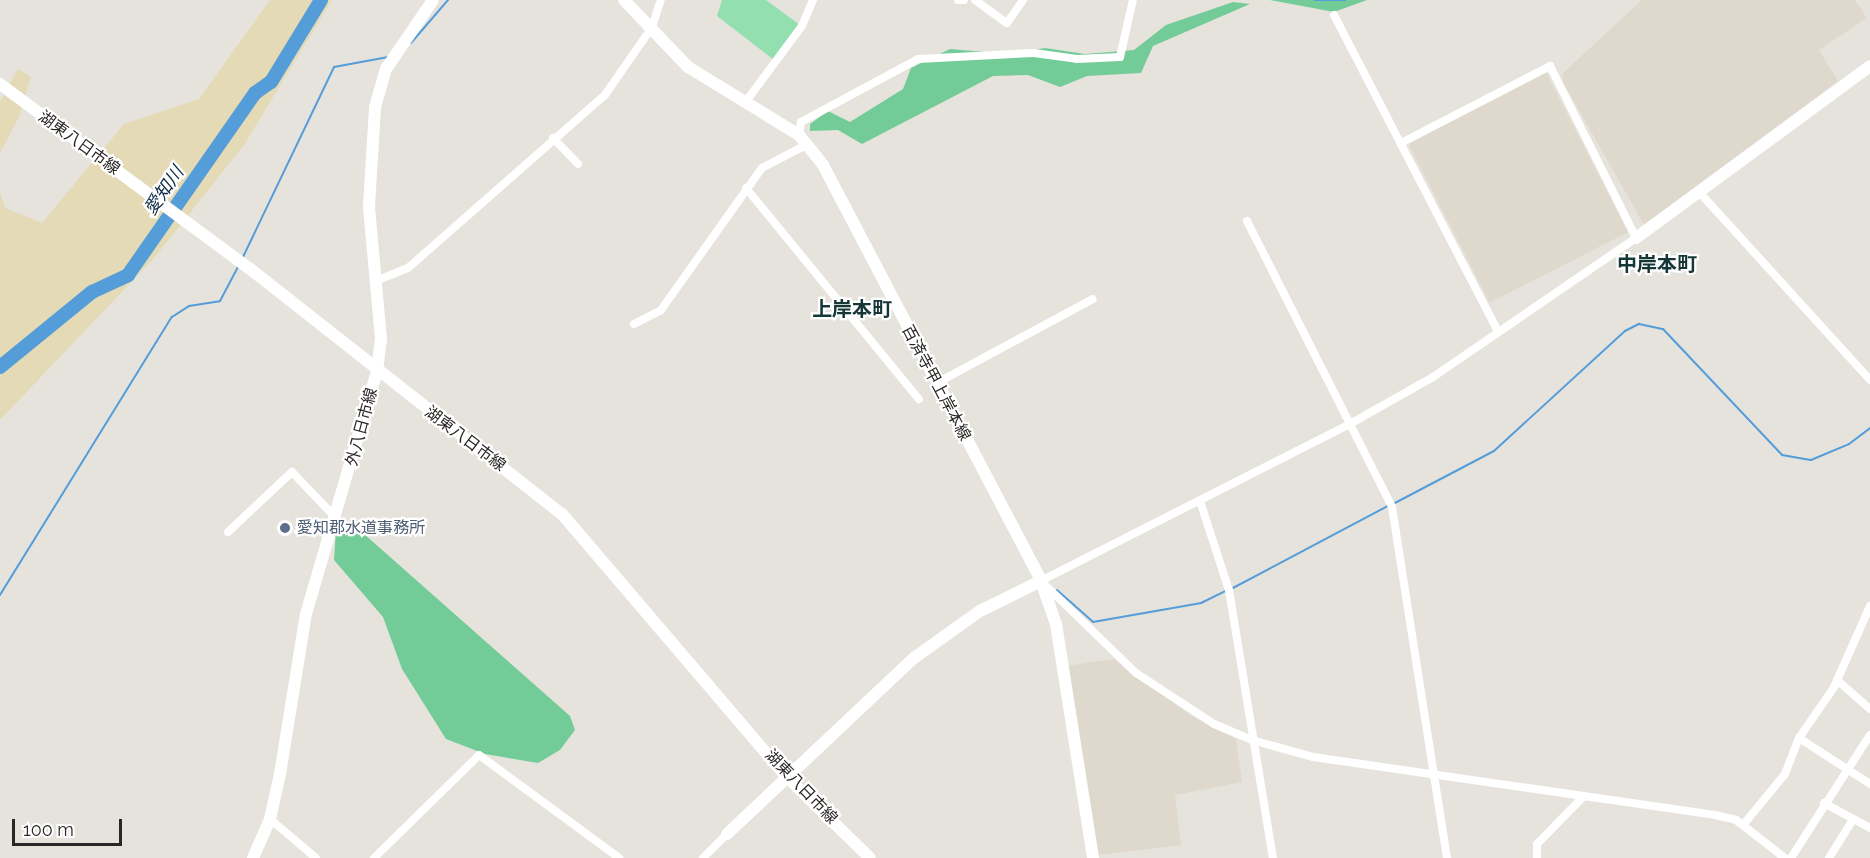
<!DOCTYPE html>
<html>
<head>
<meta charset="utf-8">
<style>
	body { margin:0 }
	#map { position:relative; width:1870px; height:858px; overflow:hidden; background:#e6e3dd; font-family:Raleway,"Noto Sans JP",sans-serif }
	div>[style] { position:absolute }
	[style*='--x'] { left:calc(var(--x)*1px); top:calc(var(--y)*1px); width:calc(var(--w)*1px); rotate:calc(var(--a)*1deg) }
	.built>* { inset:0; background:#ded9cc; transform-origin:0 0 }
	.green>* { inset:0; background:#93dfaf }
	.forest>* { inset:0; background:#73cc97 }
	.sand>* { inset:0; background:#e4dab5 }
	.stream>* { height:2px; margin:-1px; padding:0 1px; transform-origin:1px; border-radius:1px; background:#549dd9 }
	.river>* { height:14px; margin:-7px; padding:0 7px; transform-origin:7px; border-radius:7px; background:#549dd9 }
	.street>* { height:8px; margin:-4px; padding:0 4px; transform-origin:4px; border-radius:4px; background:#fff }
	.secondary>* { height:12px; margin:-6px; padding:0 6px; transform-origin:6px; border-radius:6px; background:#fff }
	.dots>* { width:16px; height:16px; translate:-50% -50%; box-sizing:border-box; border:3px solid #fff; border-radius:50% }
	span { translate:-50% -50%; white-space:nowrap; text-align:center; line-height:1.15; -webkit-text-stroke:4.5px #fff; paint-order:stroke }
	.street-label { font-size:16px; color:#282725 }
	.service-label { font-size:16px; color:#4e5e75 }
	.left { translate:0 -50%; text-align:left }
	.water-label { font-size:18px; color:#0b2b44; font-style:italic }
	.quarter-label { font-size:20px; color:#153737; font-weight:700 }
	.scale { position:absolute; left:12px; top:819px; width:110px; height:27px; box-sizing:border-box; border:3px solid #282725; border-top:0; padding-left:8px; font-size:18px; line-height:21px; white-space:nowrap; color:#282725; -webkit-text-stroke:4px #fff; paint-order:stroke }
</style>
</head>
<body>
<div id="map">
	<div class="built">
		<i style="clip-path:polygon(1642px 0,1855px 0,1867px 18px,1819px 50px,1838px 81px,1644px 225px,1563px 82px,1563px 73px)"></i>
		<i style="left:1546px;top:72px;width:180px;height:155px;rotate:63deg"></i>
		<i style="clip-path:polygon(1114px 659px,1191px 716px,1236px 739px,1242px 782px,1175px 795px,1181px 845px,1098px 855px,1066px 666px)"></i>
	</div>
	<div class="green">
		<i style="clip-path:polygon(722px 0,766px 0,800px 25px,774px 60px,717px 16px)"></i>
	</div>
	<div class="forest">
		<i style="clip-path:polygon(1270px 0,1367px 0,1334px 12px)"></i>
		<i style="clip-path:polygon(1233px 2px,1250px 4px,1153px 46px,1141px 73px,1087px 76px,1060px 87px,1028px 75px,993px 76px,862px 144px,838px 130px,810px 131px,810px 124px,828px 111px,850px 122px,903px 89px,911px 68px,950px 49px,1009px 54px,1045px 48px,1085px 54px,1134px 50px,1166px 25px)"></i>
		<i style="clip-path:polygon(355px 526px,570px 716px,575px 730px,560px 750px,538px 763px,485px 754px,446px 739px,402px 669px,383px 617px,334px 560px,336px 530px)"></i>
	</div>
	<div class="sand">
		<i style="clip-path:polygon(270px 0,332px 0,244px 145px,155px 257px,0 420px,0 192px,5px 208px,42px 223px,124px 124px,199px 99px)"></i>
		<i style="clip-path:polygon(18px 69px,31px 77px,19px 117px,0 153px,0 102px)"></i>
	</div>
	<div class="stream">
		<i style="--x:1315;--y:0;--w:30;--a:0"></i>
		<i style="--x:411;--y:43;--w:57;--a:-49.3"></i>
		<i style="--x:243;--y:257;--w:211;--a:-64.4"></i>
		<i style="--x:334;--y:67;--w:55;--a:-10.5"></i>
		<i style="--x:1393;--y:504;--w:114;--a:-27.7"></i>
		<i style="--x:1494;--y:451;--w:178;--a:-42.5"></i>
		<i style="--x:1625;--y:331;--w:16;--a:-27"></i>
		<i style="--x:1639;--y:324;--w:25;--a:12"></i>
		<i style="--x:1663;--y:329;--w:173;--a:46.6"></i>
		<i style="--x:1782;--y:455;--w:29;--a:10"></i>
		<i style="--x:1811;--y:460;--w:41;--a:-22.8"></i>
		<i style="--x:1849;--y:444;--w:26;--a:-37"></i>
		<i style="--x:1231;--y:589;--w:178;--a:-27.9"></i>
		<i style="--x:1057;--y:590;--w:48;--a:41.6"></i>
		<i style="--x:1093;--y:622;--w:110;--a:-10"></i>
		<i style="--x:1201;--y:603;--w:28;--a:-26"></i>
		<i style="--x:0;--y:595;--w:327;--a:-58.3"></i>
		<i style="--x:172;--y:317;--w:20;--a:-33"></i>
		<i style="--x:189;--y:306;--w:31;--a:-9"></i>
		<i style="--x:220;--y:301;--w:41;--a:-62.2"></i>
	</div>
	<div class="river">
		<i style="--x:0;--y:367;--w:119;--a:-39.2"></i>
		<i style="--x:92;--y:292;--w:40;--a:-25"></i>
		<i style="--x:128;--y:275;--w:222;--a:-55.1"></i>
		<i style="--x:255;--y:93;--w:19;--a:-35"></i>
		<i style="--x:271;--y:82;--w:96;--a:-58.6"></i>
	</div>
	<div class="street">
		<i style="--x:958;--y:0;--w:6;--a:0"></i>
		<i style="--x:975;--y:0;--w:39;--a:36"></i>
		<i style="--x:1007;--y:23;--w:28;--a:-55"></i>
		<i style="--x:1334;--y:15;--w:356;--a:62.6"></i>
		<i style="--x:747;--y:100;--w:92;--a:-53.4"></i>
		<i style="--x:802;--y:26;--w:28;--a:-67"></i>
		<i style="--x:799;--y:135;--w:13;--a:-81"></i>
		<i style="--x:801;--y:122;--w:133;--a:-28.3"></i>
		<i style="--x:918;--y:59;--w:116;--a:-3"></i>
		<i style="--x:1034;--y:53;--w:43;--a:7.9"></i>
		<i style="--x:1077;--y:59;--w:43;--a:-2.7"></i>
		<i style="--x:1120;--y:57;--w:58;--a:-77.2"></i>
		<i style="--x:553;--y:138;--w:36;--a:46"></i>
		<i style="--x:1401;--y:143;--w:168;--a:-27.3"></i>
		<i style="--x:1550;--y:66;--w:192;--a:63.4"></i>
		<i style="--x:1636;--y:238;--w:246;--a:145.6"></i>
		<i style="--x:1433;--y:377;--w:95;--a:150.5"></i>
		<i style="--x:1350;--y:424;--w:347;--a:153.1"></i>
		<i style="--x:1041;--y:581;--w:132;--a:44.1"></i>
		<i style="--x:1136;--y:673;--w:93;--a:33.2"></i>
		<i style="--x:1214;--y:724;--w:41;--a:22.8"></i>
		<i style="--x:1252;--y:740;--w:63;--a:15.6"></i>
		<i style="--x:1313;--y:757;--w:406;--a:8.2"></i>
		<i style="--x:1715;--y:815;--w:22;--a:13"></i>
		<i style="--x:1736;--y:820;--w:62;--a:37.8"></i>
		<i style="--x:746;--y:188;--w:273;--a:50.7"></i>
		<i style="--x:1700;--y:193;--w:253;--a:47.7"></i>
		<i style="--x:1247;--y:221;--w:321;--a:63.1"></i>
		<i style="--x:1392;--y:507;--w:355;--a:81.1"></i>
		<i style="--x:378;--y:280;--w:32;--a:-22"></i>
		<i style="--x:408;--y:268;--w:262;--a:-41.3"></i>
		<i style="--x:605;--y:95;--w:83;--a:-55.3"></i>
		<i style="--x:652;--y:27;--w:28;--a:-72"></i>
		<i style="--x:634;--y:324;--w:30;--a:-27"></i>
		<i style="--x:661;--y:310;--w:174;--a:-54.6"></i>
		<i style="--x:762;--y:168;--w:52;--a:-27.6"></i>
		<i style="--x:935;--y:384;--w:179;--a:-28.3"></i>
		<i style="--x:1200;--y:501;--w:94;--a:72"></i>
		<i style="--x:1229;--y:590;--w:272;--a:80.7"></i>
		<i style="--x:228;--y:532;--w:88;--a:-43.2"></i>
		<i style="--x:292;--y:472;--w:62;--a:46.3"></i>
		<i style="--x:1837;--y:680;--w:44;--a:41.3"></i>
		<i style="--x:1799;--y:738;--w:85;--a:32.9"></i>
		<i style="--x:1824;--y:803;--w:52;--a:28.5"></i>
		<i style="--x:270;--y:819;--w:60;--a:40.3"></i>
		<i style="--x:1743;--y:825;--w:66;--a:-50.5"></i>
		<i style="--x:1785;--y:774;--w:39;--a:-69"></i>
		<i style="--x:1799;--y:738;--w:62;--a:-55.5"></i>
		<i style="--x:1834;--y:687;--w:89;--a:-66"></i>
		<i style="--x:374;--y:858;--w:147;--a:-44.4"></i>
		<i style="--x:479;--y:755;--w:174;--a:36.3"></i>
		<i style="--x:703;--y:858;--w:34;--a:-45"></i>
		<i style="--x:1537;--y:858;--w:14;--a:-90"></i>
		<i style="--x:1537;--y:844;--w:67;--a:-45.6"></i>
		<i style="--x:1791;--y:858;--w:146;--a:-57.3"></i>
		<i style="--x:1829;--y:858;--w:44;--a:-58.1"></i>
	</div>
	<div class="secondary">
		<i style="--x:624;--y:0;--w:93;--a:46.3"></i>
		<i style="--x:688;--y:67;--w:130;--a:31.5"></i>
		<i style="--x:799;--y:135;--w:38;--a:51"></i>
		<i style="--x:823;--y:165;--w:470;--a:62.3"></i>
		<i style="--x:1041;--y:581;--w:46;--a:70.8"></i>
		<i style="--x:1056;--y:624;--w:237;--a:81"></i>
		<i style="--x:0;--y:84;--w:310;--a:36.5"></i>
		<i style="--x:249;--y:268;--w:398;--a:38.2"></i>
		<i style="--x:562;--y:514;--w:345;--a:49.5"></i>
		<i style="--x:786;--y:776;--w:117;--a:44.3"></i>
		<i style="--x:1636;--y:238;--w:290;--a:-36.3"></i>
		<i style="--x:727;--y:834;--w:257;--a:-43.3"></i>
		<i style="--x:914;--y:658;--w:81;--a:-35.5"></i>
		<i style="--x:980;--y:611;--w:68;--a:-26.2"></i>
		<i style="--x:253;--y:858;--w:43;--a:-66.4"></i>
		<i style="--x:270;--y:819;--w:46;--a:-77.5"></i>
		<i style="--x:280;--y:774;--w:162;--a:-80.8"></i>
		<i style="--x:306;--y:614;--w:253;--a:-73.7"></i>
		<i style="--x:377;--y:371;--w:32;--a:-83"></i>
		<i style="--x:381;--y:339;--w:134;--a:-95.2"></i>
		<i style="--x:369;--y:206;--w:99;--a:-86.5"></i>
		<i style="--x:375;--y:107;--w:40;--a:-74"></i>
		<i style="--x:386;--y:69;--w:83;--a:-55.7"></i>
	</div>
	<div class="dots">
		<i style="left:285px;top:528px;background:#5c6f8a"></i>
	</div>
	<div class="street-label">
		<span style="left:79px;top:143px;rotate:36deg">湖東八日市線</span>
		<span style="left:936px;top:383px;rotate:62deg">百済寺甲上岸本線</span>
		<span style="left:362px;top:427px;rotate:-75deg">外八日市線</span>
		<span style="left:465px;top:439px;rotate:37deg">湖東八日市線</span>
		<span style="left:801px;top:787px;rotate:46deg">湖東八日市線</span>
	</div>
	<div class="service-label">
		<span class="left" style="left:297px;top:528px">愛知郡水道事務所</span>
	</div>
	<div class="water-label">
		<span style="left:164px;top:191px;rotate:-55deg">愛知川</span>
	</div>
	<div class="quarter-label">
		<span style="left:1657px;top:264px">中岸本町</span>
		<span style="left:852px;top:309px">上岸本町</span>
	</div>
	<div class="scale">100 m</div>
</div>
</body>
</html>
